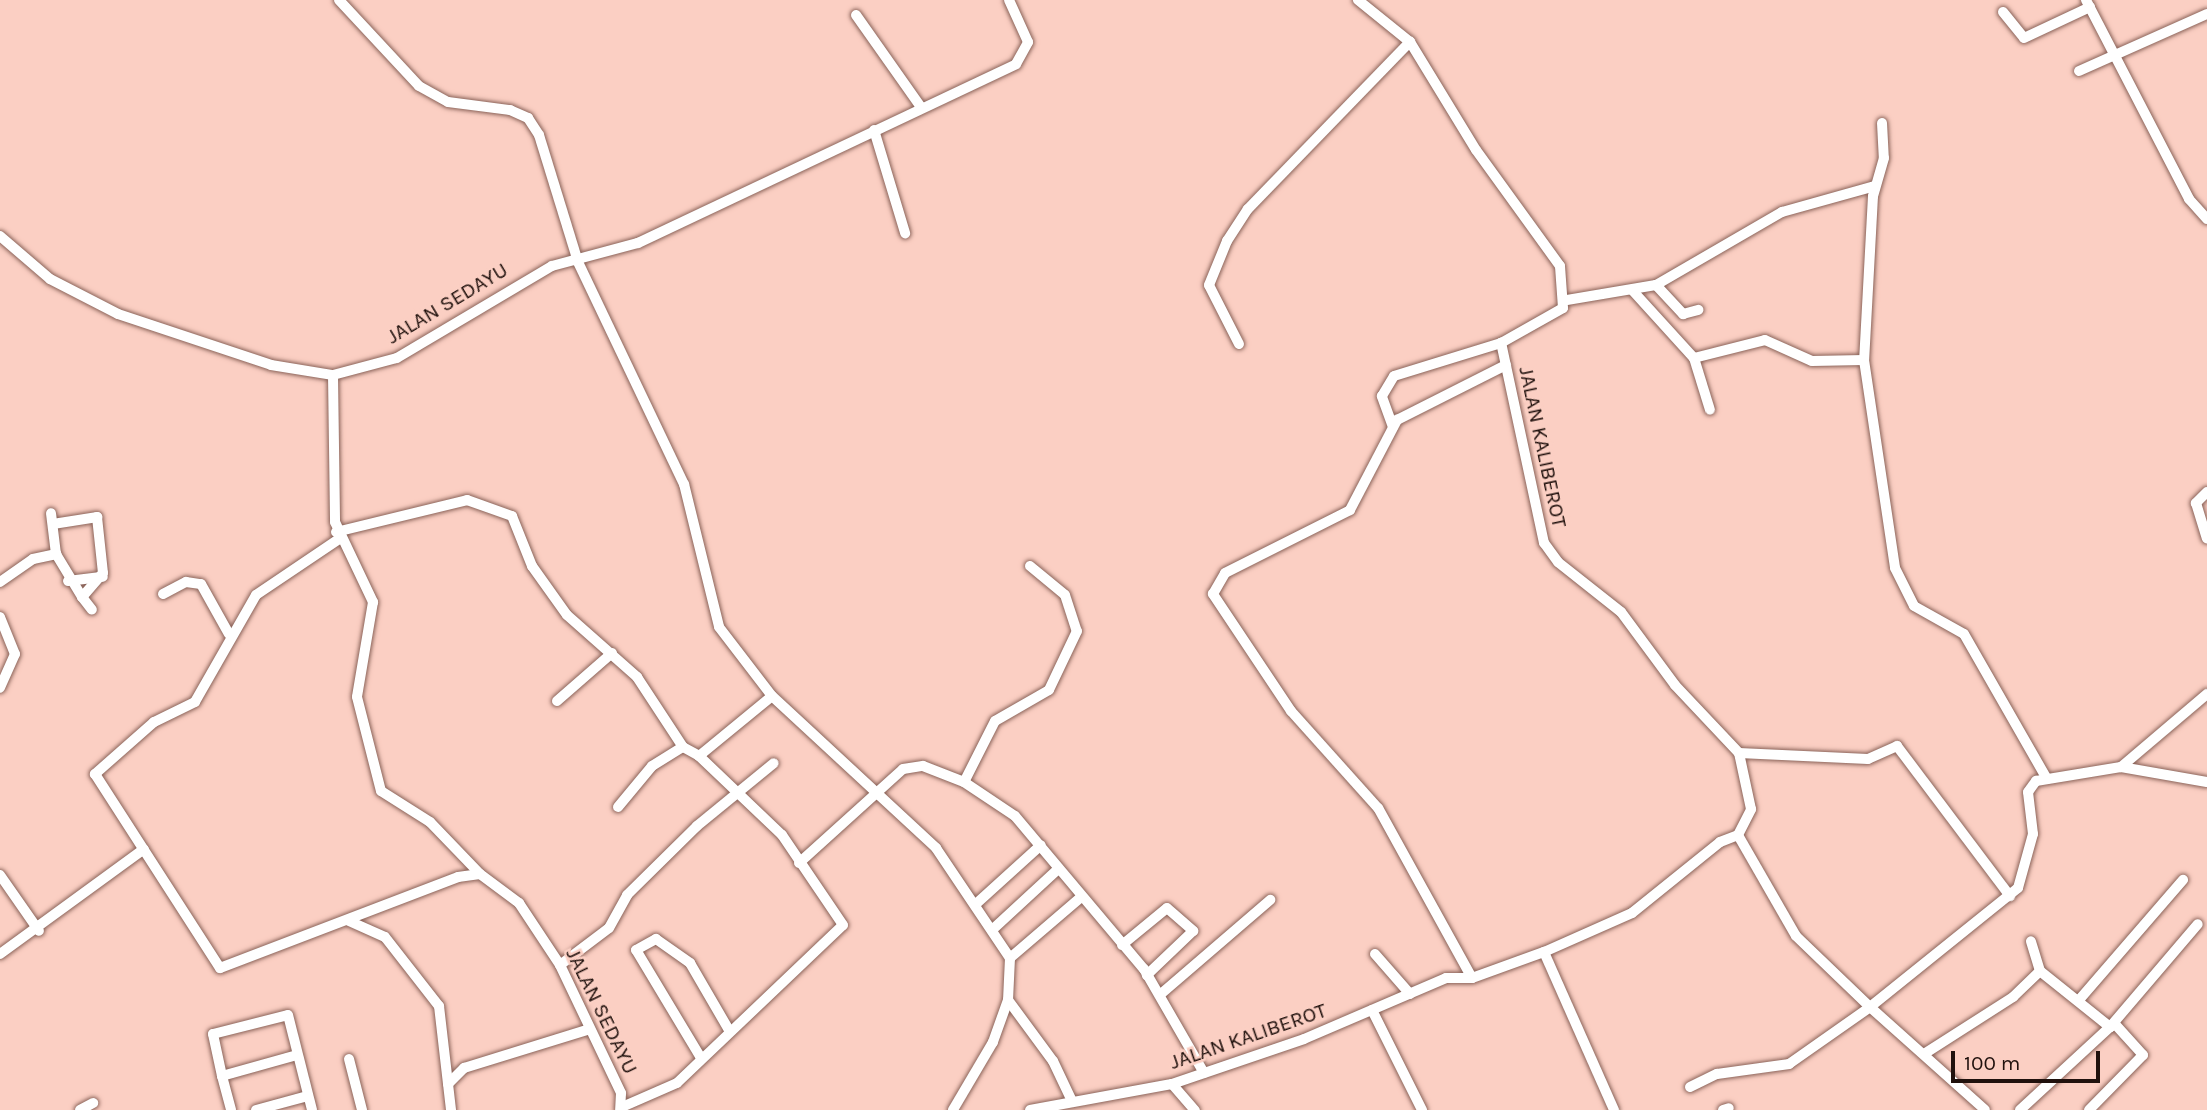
<!DOCTYPE html>
<html>
<head>
<meta charset="utf-8">
<style>
	body { margin:0 }
	#map { position:relative; width:2207px; height:1110px; overflow:hidden; background:#fbcfc3; font-family:Karla,sans-serif }
	div>[style] { position:absolute }
	[style*='--x'] { left:calc(var(--x)*1px); top:calc(var(--y)*1px); width:calc(var(--w)*1px); rotate:calc(var(--a)*1deg) }
	.roads { filter:drop-shadow(0 0 2px #8a6359) drop-shadow(0 0 2px #8a6359) }
	.minor>* { height:10px; margin:-5px; padding:0 5px; transform-origin:5px; border-radius:5px; background:#fff }
	span { translate:-50% -50%; white-space:nowrap; text-align:center; line-height:1.15; -webkit-text-stroke:5px #fbcfc3; paint-order:stroke }
	.street-label { font-size:21px; color:#20110d }
	.scale { position:absolute; left:1951px; top:1051px; width:149px; height:32px; box-sizing:border-box; border:4px solid #20110d; border-top:0; padding-left:9px; font-size:21px; line-height:24px; white-space:nowrap; color:#20110d; -webkit-text-stroke:5px #fbcfc3; paint-order:stroke }
</style>
</head>
<body>
<div id="map">
	<div class="roads">
		<div class="minor">
			<i style="--x:339;--y:0;--w:117;--a:47.1"></i>
			<i style="--x:419;--y:86;--w:33;--a:29"></i>
			<i style="--x:448;--y:102;--w:63;--a:7.4"></i>
			<i style="--x:510;--y:110;--w:20;--a:24"></i>
			<i style="--x:528;--y:118;--w:20;--a:57"></i>
			<i style="--x:539;--y:135;--w:133;--a:72.9"></i>
			<i style="--x:578;--y:262;--w:246;--a:64.5"></i>
			<i style="--x:684;--y:484;--w:147;--a:76.2"></i>
			<i style="--x:719;--y:627;--w:87;--a:52.5"></i>
			<i style="--x:772;--y:696;--w:224;--a:42.8"></i>
			<i style="--x:936;--y:848;--w:133;--a:56.1"></i>
			<i style="--x:1010;--y:958;--w:42;--a:92.7"></i>
			<i style="--x:1008;--y:1000;--w:45;--a:109.7"></i>
			<i style="--x:993;--y:1042;--w:79;--a:120.5"></i>
			<i style="--x:2086;--y:0;--w:224;--a:62.6"></i>
			<i style="--x:2189;--y:199;--w:27;--a:48"></i>
			<i style="--x:2003;--y:12;--w:33;--a:51"></i>
			<i style="--x:2024;--y:38;--w:73;--a:-25.2"></i>
			<i style="--x:856;--y:15;--w:113;--a:54.8"></i>
			<i style="--x:2079;--y:71;--w:140;--a:-24"></i>
			<i style="--x:1882;--y:123;--w:35;--a:87"></i>
			<i style="--x:1884;--y:158;--w:40;--a:106"></i>
			<i style="--x:1873;--y:196;--w:164;--a:93.1"></i>
			<i style="--x:1864;--y:360;--w:210;--a:81.5"></i>
			<i style="--x:1895;--y:568;--w:42;--a:63.4"></i>
			<i style="--x:1914;--y:606;--w:57;--a:29.2"></i>
			<i style="--x:1964;--y:634;--w:167;--a:60.2"></i>
			<i style="--x:874;--y:130;--w:108;--a:73.2"></i>
			<i style="--x:0;--y:236;--w:66;--a:40.7"></i>
			<i style="--x:50;--y:279;--w:76;--a:27.2"></i>
			<i style="--x:118;--y:314;--w:161;--a:18.4"></i>
			<i style="--x:271;--y:365;--w:63;--a:9.2"></i>
			<i style="--x:333;--y:375;--w:66;--a:-14.9"></i>
			<i style="--x:397;--y:358;--w:180;--a:-30.7"></i>
			<i style="--x:552;--y:266;--w:89;--a:-15"></i>
			<i style="--x:638;--y:243;--w:418;--a:-25.3"></i>
			<i style="--x:1016;--y:64;--w:25;--a:-61"></i>
			<i style="--x:1028;--y:42;--w:46;--a:-114.3"></i>
			<i style="--x:1656;--y:285;--w:40;--a:47"></i>
			<i style="--x:1683;--y:314;--w:16;--a:-15"></i>
			<i style="--x:1633;--y:291;--w:91;--a:47.7"></i>
			<i style="--x:1694;--y:358;--w:73;--a:-14.2"></i>
			<i style="--x:1765;--y:340;--w:51;--a:24.1"></i>
			<i style="--x:1812;--y:361;--w:52;--a:-1.1"></i>
			<i style="--x:1567;--y:300;--w:90;--a:-9.6"></i>
			<i style="--x:1656;--y:285;--w:146;--a:-30.1"></i>
			<i style="--x:1782;--y:212;--w:97;--a:-15.6"></i>
			<i style="--x:1239;--y:344;--w:66;--a:-117"></i>
			<i style="--x:1209;--y:285;--w:48;--a:-67.8"></i>
			<i style="--x:1227;--y:241;--w:38;--a:-57"></i>
			<i style="--x:1248;--y:209;--w:233;--a:-45.9"></i>
			<i style="--x:1694;--y:358;--w:54;--a:72.9"></i>
			<i style="--x:333;--y:375;--w:147;--a:89.2"></i>
			<i style="--x:335;--y:522;--w:89;--a:64.6"></i>
			<i style="--x:373;--y:602;--w:96;--a:99.6"></i>
			<i style="--x:357;--y:697;--w:97;--a:75.7"></i>
			<i style="--x:381;--y:791;--w:58;--a:32.3"></i>
			<i style="--x:430;--y:822;--w:72;--a:46.1"></i>
			<i style="--x:480;--y:874;--w:49;--a:36.6"></i>
			<i style="--x:519;--y:903;--w:74;--a:56.5"></i>
			<i style="--x:560;--y:965;--w:142;--a:64.5"></i>
			<i style="--x:621;--y:1093;--w:17;--a:93"></i>
			<i style="--x:1393;--y:427;--w:33;--a:-110"></i>
			<i style="--x:1382;--y:396;--w:23;--a:-59"></i>
			<i style="--x:1394;--y:376;--w:112;--a:-17.1"></i>
			<i style="--x:2207;--y:492;--w:16;--a:135"></i>
			<i style="--x:2196;--y:503;--w:37;--a:73"></i>
			<i style="--x:53;--y:524;--w:45;--a:-9"></i>
			<i style="--x:97;--y:517;--w:56;--a:83.9"></i>
			<i style="--x:103;--y:573;--w:32;--a:131"></i>
			<i style="--x:82;--y:597;--w:16;--a:52"></i>
			<i style="--x:336;--y:532;--w:135;--a:-13.7"></i>
			<i style="--x:467;--y:500;--w:48;--a:19.6"></i>
			<i style="--x:512;--y:516;--w:54;--a:68.2"></i>
			<i style="--x:532;--y:566;--w:60;--a:54.5"></i>
			<i style="--x:567;--y:615;--w:94;--a:41.5"></i>
			<i style="--x:637;--y:677;--w:84;--a:56.7"></i>
			<i style="--x:683;--y:747;--w:18;--a:29"></i>
			<i style="--x:339;--y:539;--w:100;--a:146"></i>
			<i style="--x:256;--y:595;--w:123;--a:119.7"></i>
			<i style="--x:195;--y:702;--w:46;--a:154"></i>
			<i style="--x:154;--y:722;--w:79;--a:138.6"></i>
			<i style="--x:95;--y:774;--w:231;--a:57.2"></i>
			<i style="--x:220;--y:968;--w:255;--a:-20.9"></i>
			<i style="--x:458;--y:877;--w:22;--a:-8"></i>
			<i style="--x:56;--y:554;--w:50;--a:58.8"></i>
			<i style="--x:1030;--y:566;--w:45;--a:39.6"></i>
			<i style="--x:1065;--y:595;--w:38;--a:72"></i>
			<i style="--x:1077;--y:631;--w:65;--a:115.4"></i>
			<i style="--x:1049;--y:690;--w:62;--a:150.1"></i>
			<i style="--x:995;--y:721;--w:68;--a:116.9"></i>
			<i style="--x:964;--y:782;--w:61;--a:33.7"></i>
			<i style="--x:1015;--y:816;--w:200;--a:49.9"></i>
			<i style="--x:1144;--y:969;--w:120;--a:60"></i>
			<i style="--x:68;--y:581;--w:35;--a:-7"></i>
			<i style="--x:0;--y:582;--w:40;--a:-34.9"></i>
			<i style="--x:33;--y:559;--w:24;--a:-12"></i>
			<i style="--x:56;--y:554;--w:41;--a:-97"></i>
			<i style="--x:163;--y:594;--w:26;--a:-28"></i>
			<i style="--x:186;--y:582;--w:15;--a:8"></i>
			<i style="--x:201;--y:584;--w:57;--a:60.8"></i>
			<i style="--x:0;--y:617;--w:40;--a:68"></i>
			<i style="--x:15;--y:654;--w:37;--a:114"></i>
			<i style="--x:557;--y:701;--w:73;--a:-41.1"></i>
			<i style="--x:1739;--y:753;--w:129;--a:2.7"></i>
			<i style="--x:1868;--y:759;--w:32;--a:-24"></i>
			<i style="--x:1897;--y:746;--w:188;--a:53"></i>
			<i style="--x:2121;--y:767;--w:113;--a:-40.3"></i>
			<i style="--x:618;--y:807;--w:53;--a:-50.3"></i>
			<i style="--x:652;--y:766;--w:36;--a:-32"></i>
			<i style="--x:1738;--y:835;--w:116;--a:60.1"></i>
			<i style="--x:1796;--y:936;--w:103;--a:43.8"></i>
			<i style="--x:1870;--y:1007;--w:190;--a:-38.8"></i>
			<i style="--x:2018;--y:888;--w:56;--a:-74.5"></i>
			<i style="--x:2033;--y:834;--w:42;--a:-96.8"></i>
			<i style="--x:2028;--y:792;--w:14;--a:-54"></i>
			<i style="--x:2036;--y:781;--w:86;--a:-9.4"></i>
			<i style="--x:2121;--y:767;--w:87;--a:9.9"></i>
			<i style="--x:799;--y:863;--w:140;--a:-42.1"></i>
			<i style="--x:903;--y:769;--w:20;--a:-9"></i>
			<i style="--x:923;--y:766;--w:44;--a:21.3"></i>
			<i style="--x:0;--y:875;--w:68;--a:55.1"></i>
			<i style="--x:977;--y:903;--w:86;--a:-42.2"></i>
			<i style="--x:349;--y:921;--w:39;--a:24"></i>
			<i style="--x:385;--y:937;--w:88;--a:52"></i>
			<i style="--x:439;--y:1006;--w:105;--a:83.4"></i>
			<i style="--x:992;--y:930;--w:90;--a:-42.7"></i>
			<i style="--x:1122;--y:945;--w:58;--a:-39.4"></i>
			<i style="--x:1167;--y:908;--w:35;--a:41"></i>
			<i style="--x:1193;--y:931;--w:64;--a:136.3"></i>
			<i style="--x:1544;--y:952;--w:173;--a:66.1"></i>
			<i style="--x:0;--y:954;--w:178;--a:-36.1"></i>
			<i style="--x:1375;--y:954;--w:53;--a:48.8"></i>
			<i style="--x:1010;--y:958;--w:92;--a:-40.6"></i>
			<i style="--x:560;--y:965;--w:61;--a:-37.1"></i>
			<i style="--x:609;--y:928;--w:38;--a:-61"></i>
			<i style="--x:627;--y:895;--w:98;--a:-44.6"></i>
			<i style="--x:697;--y:826;--w:99;--a:-39.3"></i>
			<i style="--x:2040;--y:971;--w:90;--a:38.7"></i>
			<i style="--x:1472;--y:978;--w:194;--a:-118.9"></i>
			<i style="--x:1378;--y:808;--w:130;--a:-131.9"></i>
			<i style="--x:1291;--y:711;--w:141;--a:-123.7"></i>
			<i style="--x:1213;--y:594;--w:24;--a:-60"></i>
			<i style="--x:1225;--y:573;--w:140;--a:-26.7"></i>
			<i style="--x:1350;--y:510;--w:102;--a:-62.4"></i>
			<i style="--x:1397;--y:420;--w:122;--a:-26.8"></i>
			<i style="--x:1162;--y:993;--w:143;--a:-40.7"></i>
			<i style="--x:1008;--y:1000;--w:76;--a:53.6"></i>
			<i style="--x:1053;--y:1061;--w:42;--a:64.7"></i>
			<i style="--x:2079;--y:1000;--w:159;--a:-49.1"></i>
			<i style="--x:1372;--y:1010;--w:112;--a:63.4"></i>
			<i style="--x:1924;--y:1054;--w:106;--a:-32.6"></i>
			<i style="--x:2013;--y:997;--w:37;--a:-44"></i>
			<i style="--x:2040;--y:971;--w:31;--a:-107"></i>
			<i style="--x:297;--y:1055;--w:78;--a:164.4"></i>
			<i style="--x:222;--y:1076;--w:43;--a:-102.1"></i>
			<i style="--x:213;--y:1034;--w:77;--a:-14.2"></i>
			<i style="--x:288;--y:1015;--w:98;--a:75.8"></i>
			<i style="--x:701;--y:1058;--w:126;--a:-121"></i>
			<i style="--x:636;--y:950;--w:23;--a:-29"></i>
			<i style="--x:656;--y:939;--w:42;--a:35.2"></i>
			<i style="--x:690;--y:963;--w:78;--a:59.8"></i>
			<i style="--x:349;--y:1059;--w:53;--a:75.7"></i>
			<i style="--x:222;--y:1076;--w:35;--a:75"></i>
			<i style="--x:448;--y:1084;--w:23;--a:-45"></i>
			<i style="--x:464;--y:1068;--w:129;--a:-17.2"></i>
			<i style="--x:1172;--y:1084;--w:35;--a:49"></i>
			<i style="--x:1690;--y:1087;--w:30;--a:-26"></i>
			<i style="--x:1717;--y:1074;--w:73;--a:-7.9"></i>
			<i style="--x:1789;--y:1064;--w:99;--a:-35.1"></i>
			<i style="--x:1870;--y:1007;--w:154;--a:41.8"></i>
			<i style="--x:622;--y:1107;--w:60;--a:-23.6"></i>
			<i style="--x:677;--y:1083;--w:229;--a:-43.6"></i>
			<i style="--x:843;--y:925;--w:109;--a:-124.1"></i>
			<i style="--x:782;--y:835;--w:115;--a:-136.4"></i>
			<i style="--x:699;--y:756;--w:94;--a:-39.4"></i>
			<i style="--x:80;--y:1110;--w:15;--a:-28"></i>
			<i style="--x:256;--y:1110;--w:54;--a:-15.1"></i>
			<i style="--x:1030;--y:1110;--w:144;--a:-10.4"></i>
			<i style="--x:1172;--y:1084;--w:139;--a:-18.8"></i>
			<i style="--x:1304;--y:1039;--w:155;--a:-23.2"></i>
			<i style="--x:1446;--y:978;--w:26;--a:0"></i>
			<i style="--x:1472;--y:978;--w:77;--a:-19.9"></i>
			<i style="--x:1544;--y:952;--w:96;--a:-23.9"></i>
			<i style="--x:1632;--y:913;--w:113;--a:-38.9"></i>
			<i style="--x:1720;--y:842;--w:19;--a:-21"></i>
			<i style="--x:1738;--y:835;--w:29;--a:-63"></i>
			<i style="--x:1751;--y:809;--w:57;--a:-102.1"></i>
			<i style="--x:1739;--y:753;--w:93;--a:-133.3"></i>
			<i style="--x:1675;--y:685;--w:91;--a:-126.5"></i>
			<i style="--x:1621;--y:612;--w:80;--a:-141.6"></i>
			<i style="--x:1558;--y:562;--w:24;--a:-126"></i>
			<i style="--x:1544;--y:543;--w:205;--a:-102.1"></i>
			<i style="--x:1501;--y:343;--w:71;--a:-29.4"></i>
			<i style="--x:1563;--y:308;--w:42;--a:-94.1"></i>
			<i style="--x:1560;--y:266;--w:143;--a:-125.9"></i>
			<i style="--x:1476;--y:150;--w:127;--a:-121.4"></i>
			<i style="--x:1410;--y:42;--w:67;--a:-141.1"></i>
			<i style="--x:1723;--y:1110;--w:6;--a:-18"></i>
			<i style="--x:2020;--y:1110;--w:122;--a:-42.7"></i>
			<i style="--x:2110;--y:1027;--w:135;--a:-49.5"></i>
			<i style="--x:2089;--y:1110;--w:77;--a:-45.5"></i>
			<i style="--x:2143;--y:1055;--w:43;--a:-132.2"></i>
		</div>
	</div>
	<div class="street-label">
		<span style="left:447px;top:303px;rotate:-31deg">JALAN SEDAYU</span>
		<span style="left:1543px;top:447px;rotate:78deg">JALAN KALIBEROT</span>
		<span style="left:602px;top:1011px;rotate:64deg">JALAN SEDAYU</span>
		<span style="left:1248px;top:1036px;rotate:-19deg">JALAN KALIBEROT</span>
	</div>
	<div class="scale">100 m</div>
</div>
</body>
</html>
